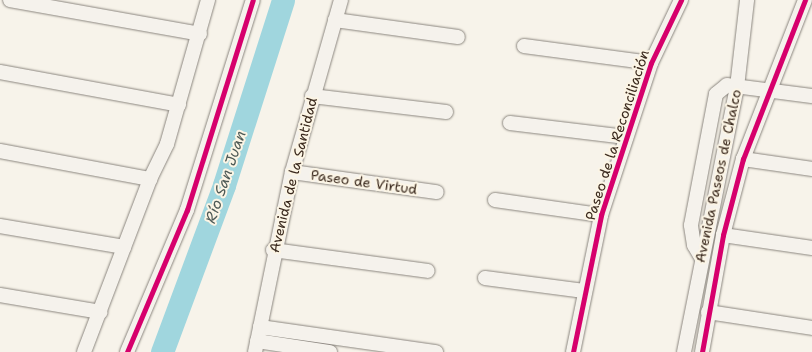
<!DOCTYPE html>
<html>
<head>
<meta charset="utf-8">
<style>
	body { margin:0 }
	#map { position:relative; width:812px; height:352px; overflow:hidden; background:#f7f3ea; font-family:"Shantell Sans",sans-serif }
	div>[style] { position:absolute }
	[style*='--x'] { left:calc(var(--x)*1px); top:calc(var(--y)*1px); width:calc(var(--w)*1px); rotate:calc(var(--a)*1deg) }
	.river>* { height:23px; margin:-11.5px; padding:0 11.5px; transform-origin:11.5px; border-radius:11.5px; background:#a0d6de }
	.roads { filter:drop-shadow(0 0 1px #8b867f) drop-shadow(0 0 1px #8b867f) }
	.minor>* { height:14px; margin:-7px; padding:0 7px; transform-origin:7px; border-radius:7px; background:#f5f2ec }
	.cycleway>* { height:5px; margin:-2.5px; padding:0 2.5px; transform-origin:2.5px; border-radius:2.5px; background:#d6006c }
	span { translate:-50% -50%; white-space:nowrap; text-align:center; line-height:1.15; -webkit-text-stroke:4px #fcf5e5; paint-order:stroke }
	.street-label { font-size:14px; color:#3b2a1e }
	.water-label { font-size:15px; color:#4e5a56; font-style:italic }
</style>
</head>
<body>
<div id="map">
	<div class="river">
		<i style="--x:162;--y:352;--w:178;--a:-69.6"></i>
		<i style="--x:224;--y:185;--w:194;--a:-72.3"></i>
	</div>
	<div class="roads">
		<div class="minor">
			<i style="--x:10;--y:0;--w:193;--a:10.1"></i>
			<i style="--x:335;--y:20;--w:124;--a:7.9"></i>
			<i style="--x:524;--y:46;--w:128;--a:7.6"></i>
			<i style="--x:0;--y:72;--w:182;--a:10.4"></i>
			<i style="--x:312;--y:96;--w:135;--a:6.8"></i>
			<i style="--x:510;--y:123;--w:117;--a:6.9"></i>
			<i style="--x:0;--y:151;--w:153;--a:10.6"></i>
			<i style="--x:743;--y:159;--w:70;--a:8.2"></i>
			<i style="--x:292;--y:172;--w:146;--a:7.9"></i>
			<i style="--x:495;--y:200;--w:107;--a:8.1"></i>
			<i style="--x:0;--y:226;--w:126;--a:9.6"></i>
			<i style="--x:723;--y:235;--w:90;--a:8.3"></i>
			<i style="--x:273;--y:250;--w:156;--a:7.7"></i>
			<i style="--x:701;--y:257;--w:14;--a:-120"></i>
			<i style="--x:694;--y:245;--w:20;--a:-99"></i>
			<i style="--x:691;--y:225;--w:133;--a:-79.2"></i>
			<i style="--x:716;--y:94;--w:14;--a:-39"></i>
			<i style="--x:727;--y:85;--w:86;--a:7.4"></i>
			<i style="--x:485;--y:278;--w:100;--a:7.5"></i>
			<i style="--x:0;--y:295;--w:102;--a:9.6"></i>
			<i style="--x:708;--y:312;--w:105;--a:8.7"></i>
			<i style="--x:260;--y:327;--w:178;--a:8.1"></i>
			<i style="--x:257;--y:341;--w:74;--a:8.6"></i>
			<i style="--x:84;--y:352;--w:185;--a:-69.1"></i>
			<i style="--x:150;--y:179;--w:39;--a:-64"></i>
			<i style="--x:167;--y:144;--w:150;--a:-74.1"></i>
			<i style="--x:127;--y:352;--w:154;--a:-67.1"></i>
			<i style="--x:187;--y:210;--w:220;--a:-72.6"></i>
			<i style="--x:255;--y:352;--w:184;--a:-78.4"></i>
			<i style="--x:292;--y:172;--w:179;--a:-74.1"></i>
			<i style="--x:573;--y:352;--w:140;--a:-78.4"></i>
			<i style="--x:601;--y:215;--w:160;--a:-71.8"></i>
			<i style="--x:651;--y:63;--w:70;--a:-64.5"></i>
			<i style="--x:684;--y:352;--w:270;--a:-78.7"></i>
			<i style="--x:737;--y:87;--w:88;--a:-83.4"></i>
			<i style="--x:702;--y:352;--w:119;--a:-79.8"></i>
			<i style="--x:723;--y:235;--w:79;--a:-75.3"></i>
			<i style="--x:743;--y:159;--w:171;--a:-68.7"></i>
		</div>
	</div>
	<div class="cycleway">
		<i style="--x:127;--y:352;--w:154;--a:-67.1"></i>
		<i style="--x:187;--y:210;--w:220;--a:-72.6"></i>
		<i style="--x:573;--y:352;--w:140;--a:-78.4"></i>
		<i style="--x:601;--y:215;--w:160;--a:-71.8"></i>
		<i style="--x:651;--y:63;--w:70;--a:-64.5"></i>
		<i style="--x:702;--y:352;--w:119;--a:-79.8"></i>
		<i style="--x:723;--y:235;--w:79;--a:-75.3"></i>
		<i style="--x:743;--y:159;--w:171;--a:-68.7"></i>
	</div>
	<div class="street-label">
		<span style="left:617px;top:135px;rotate:-72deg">Paseo de la Reconciliación</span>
		<span style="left:293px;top:175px;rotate:-76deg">Avenida de la Santidad</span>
		<span style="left:718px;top:176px;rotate:-78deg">Avenida Paseos de Chalco</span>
		<span style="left:364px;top:182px;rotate:8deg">Paseo de Virtud</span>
	</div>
	<div class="water-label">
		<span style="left:226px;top:177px;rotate:-71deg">Río San Juan</span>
	</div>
</div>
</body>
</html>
